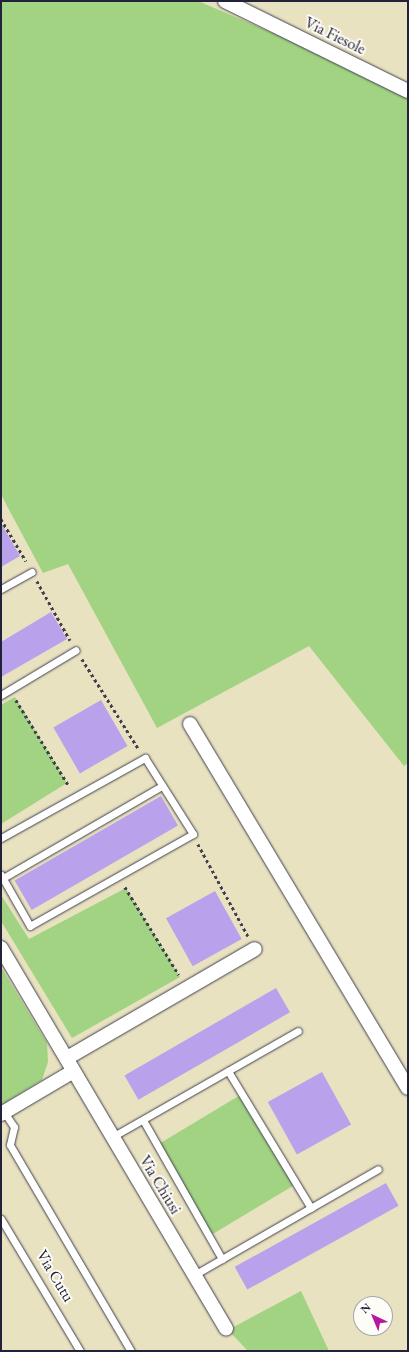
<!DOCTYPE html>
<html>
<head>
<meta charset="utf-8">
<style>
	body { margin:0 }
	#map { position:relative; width:409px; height:1352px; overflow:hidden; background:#e8e2c0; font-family:"EB Garamond",serif }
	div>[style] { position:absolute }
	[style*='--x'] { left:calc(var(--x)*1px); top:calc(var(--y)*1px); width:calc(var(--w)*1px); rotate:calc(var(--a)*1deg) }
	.green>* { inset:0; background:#a1d382; transform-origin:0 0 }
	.building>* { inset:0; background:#b9a2eb; transform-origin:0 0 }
	.path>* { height:2.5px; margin-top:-1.25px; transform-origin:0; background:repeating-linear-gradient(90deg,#403f4f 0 3px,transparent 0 6px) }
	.roads { filter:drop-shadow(0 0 1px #403f4f) drop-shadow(0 0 1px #403f4f) }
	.service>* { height:7px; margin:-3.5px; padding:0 3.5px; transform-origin:3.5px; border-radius:3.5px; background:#fff }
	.minor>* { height:14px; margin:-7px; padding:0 7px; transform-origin:7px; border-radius:7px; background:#fff }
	span { translate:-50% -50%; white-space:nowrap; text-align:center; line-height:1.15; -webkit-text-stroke:4px #fdfcf7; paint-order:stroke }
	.street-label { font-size:16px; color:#22223b }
	.frame { position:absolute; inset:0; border:2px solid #22223b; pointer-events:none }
	.north { position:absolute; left:353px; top:1296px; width:40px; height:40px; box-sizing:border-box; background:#fdfcf7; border:1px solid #a5a5ac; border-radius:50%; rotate:316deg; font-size:11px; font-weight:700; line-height:16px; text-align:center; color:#22223b }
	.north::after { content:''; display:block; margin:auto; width:14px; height:18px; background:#b5179e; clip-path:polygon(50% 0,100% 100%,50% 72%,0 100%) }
</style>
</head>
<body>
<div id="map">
	<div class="green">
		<i style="clip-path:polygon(1px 1px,198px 1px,408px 91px,408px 763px,404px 766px,309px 646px,157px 728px,68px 564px,43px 573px,7px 506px,1px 494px)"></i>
		<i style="clip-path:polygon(15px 697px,67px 783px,1px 824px,1px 705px)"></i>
		<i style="clip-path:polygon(126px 888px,180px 977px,72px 1038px,1px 921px,1px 895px,29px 939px)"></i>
		<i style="clip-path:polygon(1px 967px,47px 1043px,48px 1062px,42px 1080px,1px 1105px)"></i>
		<i style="left:242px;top:1094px;width:105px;height:99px;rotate:59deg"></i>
		<i style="clip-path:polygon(301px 1291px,329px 1351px,248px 1351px,228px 1330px)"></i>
	</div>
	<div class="building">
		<i style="clip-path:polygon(1px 523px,20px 556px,1px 567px)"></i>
		<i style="clip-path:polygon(51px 612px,67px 639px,1px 677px,1px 642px)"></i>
		<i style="left:101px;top:700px;width:53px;height:55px;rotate:60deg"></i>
		<i style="left:161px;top:796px;width:34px;height:169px;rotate:60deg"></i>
		<i style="left:215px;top:891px;width:55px;height:56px;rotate:61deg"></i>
		<i style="left:276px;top:988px;width:28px;height:175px;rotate:60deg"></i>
		<i style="left:322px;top:1072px;width:60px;height:62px;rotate:61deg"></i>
		<i style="left:386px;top:1183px;width:26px;height:173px;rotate:61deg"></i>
	</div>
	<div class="path">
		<i style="--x:1;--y:519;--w:49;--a:59.2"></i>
		<i style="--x:37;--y:581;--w:68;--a:60.8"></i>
		<i style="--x:82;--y:659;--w:105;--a:57.8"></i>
		<i style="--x:16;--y:700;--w:101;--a:58.4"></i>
		<i style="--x:198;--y:844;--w:105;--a:61.5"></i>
		<i style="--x:125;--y:887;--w:103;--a:58.5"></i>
	</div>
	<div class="roads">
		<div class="service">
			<i style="--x:1;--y:589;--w:35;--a:-29"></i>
			<i style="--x:1;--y:695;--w:87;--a:-31"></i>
			<i style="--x:1;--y:838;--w:165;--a:-29.1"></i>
			<i style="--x:145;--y:758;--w:90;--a:57.7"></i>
			<i style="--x:193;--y:834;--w:187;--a:150.6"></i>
			<i style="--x:30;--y:926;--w:59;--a:-119.6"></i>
			<i style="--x:3;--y:878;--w:184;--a:-30.1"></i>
			<i style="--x:228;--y:1071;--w:160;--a:58.8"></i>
			<i style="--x:4;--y:1112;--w:18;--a:56"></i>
			<i style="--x:14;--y:1127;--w:18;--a:103"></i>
			<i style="--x:10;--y:1145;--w:239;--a:59.6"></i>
			<i style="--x:143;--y:1120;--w:160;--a:60.4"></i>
			<i style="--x:112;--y:1137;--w:214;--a:-29.7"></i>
			<i style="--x:1;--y:1219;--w:154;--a:59.1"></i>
			<i style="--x:194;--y:1275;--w:212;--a:-29.9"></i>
		</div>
		<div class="minor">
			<i style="--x:225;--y:1;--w:204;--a:26.2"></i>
			<i style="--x:190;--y:724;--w:424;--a:59.1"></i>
			<i style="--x:1;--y:948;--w:442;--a:59.4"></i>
			<i style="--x:67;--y:1058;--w:217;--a:-30.1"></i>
			<i style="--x:1;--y:1114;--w:82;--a:-30.6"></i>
		</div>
	</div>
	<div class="street-label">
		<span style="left:335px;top:36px;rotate:26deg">Via Fiesole</span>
		<span style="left:160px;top:1185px;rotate:59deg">Via Chiusi</span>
		<span style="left:55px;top:1276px;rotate:59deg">Via Cutu</span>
	</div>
	<div class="frame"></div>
	<div class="north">N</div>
</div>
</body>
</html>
